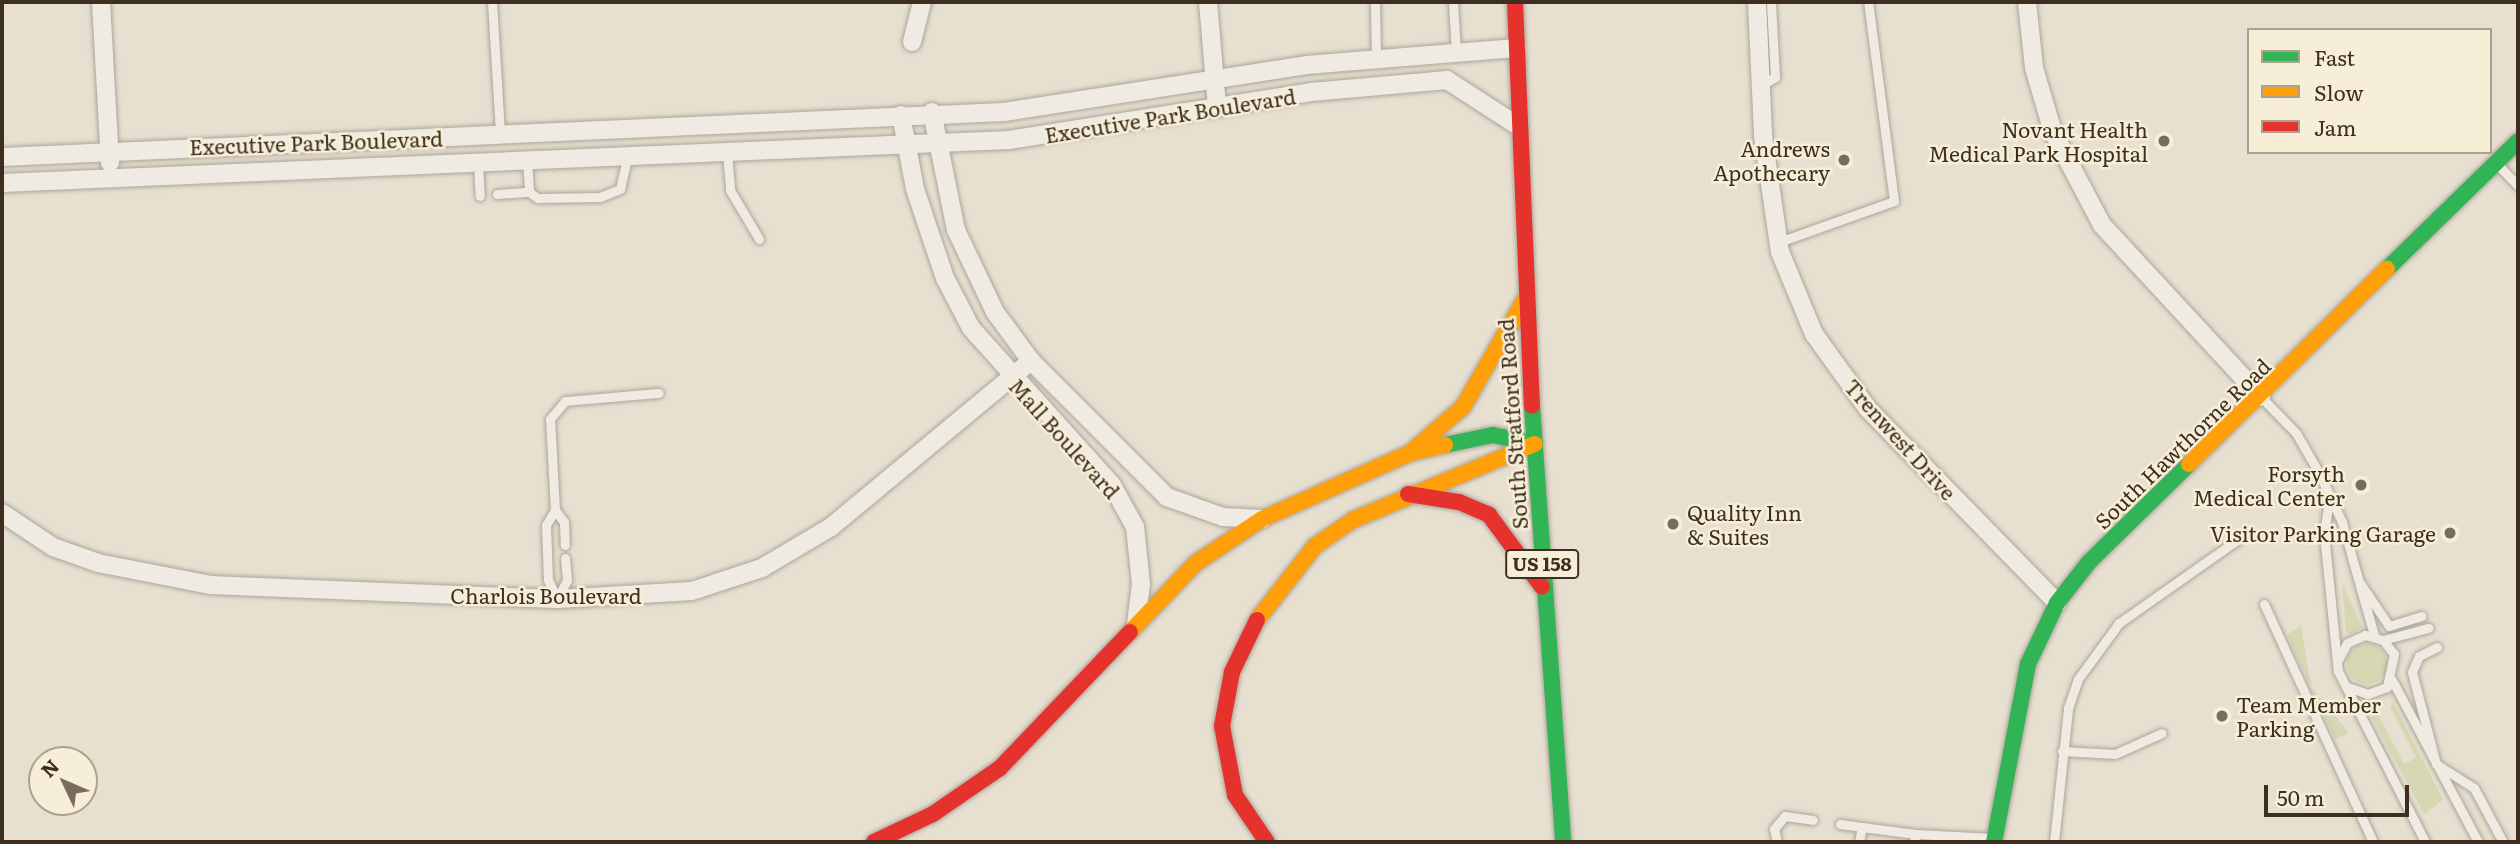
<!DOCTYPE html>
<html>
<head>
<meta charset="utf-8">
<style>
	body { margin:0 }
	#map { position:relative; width:2520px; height:844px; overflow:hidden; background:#e7e0d1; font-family:Literata,serif }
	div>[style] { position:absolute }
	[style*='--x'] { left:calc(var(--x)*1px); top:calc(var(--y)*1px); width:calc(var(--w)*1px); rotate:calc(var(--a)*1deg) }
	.green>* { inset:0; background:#d6d7b3 }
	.round { border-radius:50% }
	.roads { filter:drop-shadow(0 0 2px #ada599) drop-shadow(0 0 2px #ada599) }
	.lane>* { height:9px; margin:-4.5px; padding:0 4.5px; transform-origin:4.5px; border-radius:4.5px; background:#efebe3 }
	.street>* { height:18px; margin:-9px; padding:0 9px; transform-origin:9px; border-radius:9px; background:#efebe3 }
	.fast>* { height:16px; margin:-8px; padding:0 8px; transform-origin:8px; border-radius:8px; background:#30b455 }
	.slow>* { height:16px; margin:-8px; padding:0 8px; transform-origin:8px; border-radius:8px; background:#ff9f0a }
	.jam>* { height:16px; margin:-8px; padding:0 8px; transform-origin:8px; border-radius:8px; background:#e5322d }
	.dots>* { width:19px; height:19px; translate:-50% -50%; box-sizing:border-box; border:4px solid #f7eed8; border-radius:50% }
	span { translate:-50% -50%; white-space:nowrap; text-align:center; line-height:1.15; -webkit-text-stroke:5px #f7eed8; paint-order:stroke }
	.shield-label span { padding:2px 5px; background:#f7eed8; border:2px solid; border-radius:5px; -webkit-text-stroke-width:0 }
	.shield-label { font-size:19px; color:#3d2e20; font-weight:700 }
	.street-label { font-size:21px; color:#3d2e20 }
	.poi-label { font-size:21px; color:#3d2e20 }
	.right { translate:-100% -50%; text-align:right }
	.left { translate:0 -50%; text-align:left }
	.frame { position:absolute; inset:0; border:4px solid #3d2e20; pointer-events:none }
	.legend { position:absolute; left:2247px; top:28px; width:245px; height:126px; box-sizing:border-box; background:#f7eed8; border:2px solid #ada18e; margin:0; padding:9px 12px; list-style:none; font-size:21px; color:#3d2e20 }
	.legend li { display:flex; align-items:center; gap:14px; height:35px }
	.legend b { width:35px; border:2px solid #ada18e }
	.north { position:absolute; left:28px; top:746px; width:70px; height:70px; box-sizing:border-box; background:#f7eed8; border:2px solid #ada18e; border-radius:50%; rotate:314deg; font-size:19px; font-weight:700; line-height:28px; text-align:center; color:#3d2e20 }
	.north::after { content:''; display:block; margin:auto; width:24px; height:32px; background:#786c5e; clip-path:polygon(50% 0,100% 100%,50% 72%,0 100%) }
	.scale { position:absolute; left:2264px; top:785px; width:145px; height:32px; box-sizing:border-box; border:4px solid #3d2e20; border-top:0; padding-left:9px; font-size:21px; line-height:24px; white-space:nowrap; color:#3d2e20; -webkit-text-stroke:5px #f7eed8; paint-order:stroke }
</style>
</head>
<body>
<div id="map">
	<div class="green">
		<i style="clip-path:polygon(2342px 582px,2362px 627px,2350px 634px,2346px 631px)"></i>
		<i style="clip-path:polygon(2301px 625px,2311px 687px,2349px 733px,2336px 739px,2334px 738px,2311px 687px,2287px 635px)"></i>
		<i class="round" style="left:2347px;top:644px;width:40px;height:40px"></i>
		<i style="clip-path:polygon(2393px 702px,2443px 800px,2424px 814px,2369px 712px,2378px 714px,2404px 764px,2416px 758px,2390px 707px)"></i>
	</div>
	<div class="roads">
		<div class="lane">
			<i style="--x:492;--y:2;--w:132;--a:86.5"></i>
			<i style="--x:1375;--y:2;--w:55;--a:89"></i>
			<i style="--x:1453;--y:2;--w:51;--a:86.6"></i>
			<i style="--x:1763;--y:84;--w:14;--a:-30"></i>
			<i style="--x:1775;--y:77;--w:75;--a:-93.1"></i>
			<i style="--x:727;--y:153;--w:37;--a:85"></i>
			<i style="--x:730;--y:190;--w:57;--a:59.4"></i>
			<i style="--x:527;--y:161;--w:31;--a:86"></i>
			<i style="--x:529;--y:192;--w:11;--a:34"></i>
			<i style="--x:538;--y:198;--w:62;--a:-0.9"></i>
			<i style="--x:600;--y:197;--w:22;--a:-22"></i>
			<i style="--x:620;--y:189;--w:32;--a:-77"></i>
			<i style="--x:478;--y:163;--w:33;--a:87"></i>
			<i style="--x:2498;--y:165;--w:29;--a:46"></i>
			<i style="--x:497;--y:194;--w:32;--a:-4"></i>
			<i style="--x:1779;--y:242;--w:122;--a:-19.6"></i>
			<i style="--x:1894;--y:201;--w:201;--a:-97.4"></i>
			<i style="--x:2261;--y:397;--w:50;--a:45.8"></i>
			<i style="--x:2296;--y:433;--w:46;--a:60.1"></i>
			<i style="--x:2319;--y:473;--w:54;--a:64.9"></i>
			<i style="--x:2342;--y:522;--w:117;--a:74.2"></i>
			<i style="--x:2329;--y:499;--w:35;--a:98"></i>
			<i style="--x:2324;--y:534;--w:138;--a:84.2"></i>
			<i style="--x:2338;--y:671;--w:192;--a:63"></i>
			<i style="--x:555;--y:510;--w:15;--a:53"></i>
			<i style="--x:564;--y:522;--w:23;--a:88"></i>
			<i style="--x:2360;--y:583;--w:52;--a:56"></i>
			<i style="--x:2389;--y:626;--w:34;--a:-17"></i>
			<i style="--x:557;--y:599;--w:21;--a:-115"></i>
			<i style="--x:548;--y:580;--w:55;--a:-92.1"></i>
			<i style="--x:546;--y:525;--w:17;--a:-59"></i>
			<i style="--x:555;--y:510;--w:91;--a:-93.1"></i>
			<i style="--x:550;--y:419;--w:23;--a:-50"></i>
			<i style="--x:565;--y:401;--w:94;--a:-4.9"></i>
			<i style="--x:557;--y:599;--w:21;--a:-62"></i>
			<i style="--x:567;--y:580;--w:22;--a:-95"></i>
			<i style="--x:2264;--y:604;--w:262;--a:65.4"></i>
			<i style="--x:2383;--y:640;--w:47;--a:-14.9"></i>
			<i style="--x:2437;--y:647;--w:20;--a:153"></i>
			<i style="--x:2419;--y:656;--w:17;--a:114"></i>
			<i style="--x:2412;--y:672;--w:95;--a:75.4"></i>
			<i style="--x:2436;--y:764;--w:45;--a:32.3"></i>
			<i style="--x:2474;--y:788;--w:61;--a:61.8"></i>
			<i style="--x:2338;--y:660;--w:19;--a:-62"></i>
			<i style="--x:2347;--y:643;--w:20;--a:-24"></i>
			<i style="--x:2365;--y:635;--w:19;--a:16"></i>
			<i style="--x:2383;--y:640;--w:18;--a:52"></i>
			<i style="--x:2394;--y:654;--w:34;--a:102"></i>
			<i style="--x:2387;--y:687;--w:20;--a:160"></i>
			<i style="--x:2368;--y:694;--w:21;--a:-161"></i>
			<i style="--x:2392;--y:680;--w:183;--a:62"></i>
			<i style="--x:2062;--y:751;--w:53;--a:3.2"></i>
			<i style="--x:2115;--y:754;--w:51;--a:-24.1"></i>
			<i style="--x:1840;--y:824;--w:22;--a:8"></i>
			<i style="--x:1777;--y:842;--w:13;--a:-103"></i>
			<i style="--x:1774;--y:829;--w:17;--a:-50"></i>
			<i style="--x:1785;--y:816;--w:28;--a:8"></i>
			<i style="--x:1859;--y:842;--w:15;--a:-79"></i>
			<i style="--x:1862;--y:827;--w:54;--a:7.4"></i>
			<i style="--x:1914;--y:842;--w:8;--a:-76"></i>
			<i style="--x:1916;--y:834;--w:77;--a:3"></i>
			<i style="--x:2054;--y:842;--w:135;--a:-84"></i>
			<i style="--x:2068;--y:708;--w:31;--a:-71"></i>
			<i style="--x:2078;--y:679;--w:69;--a:-53.8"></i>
			<i style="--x:2119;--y:623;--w:144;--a:-35.1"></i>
		</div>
		<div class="street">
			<i style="--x:101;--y:2;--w:161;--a:86.8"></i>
			<i style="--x:1208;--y:2;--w:106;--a:85.1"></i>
			<i style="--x:1757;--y:2;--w:134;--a:87.4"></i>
			<i style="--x:1763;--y:136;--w:117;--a:81.7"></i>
			<i style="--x:1780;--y:252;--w:89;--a:67.5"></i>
			<i style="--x:1814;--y:334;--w:92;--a:54.2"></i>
			<i style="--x:1868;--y:409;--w:271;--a:45.7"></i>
			<i style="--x:2027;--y:2;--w:66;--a:83.9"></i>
			<i style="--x:2034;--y:68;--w:67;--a:73.5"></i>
			<i style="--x:2053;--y:132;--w:105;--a:62.2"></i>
			<i style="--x:2102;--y:225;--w:234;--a:47.2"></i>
			<i style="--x:912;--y:42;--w:41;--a:-76"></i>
			<i style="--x:932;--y:112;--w:120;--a:78.5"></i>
			<i style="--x:956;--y:230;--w:91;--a:64.6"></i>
			<i style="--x:995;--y:312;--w:61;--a:53.7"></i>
			<i style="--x:1031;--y:361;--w:192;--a:45"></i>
			<i style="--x:1167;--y:497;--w:59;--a:19.7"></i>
			<i style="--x:1223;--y:517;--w:39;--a:3"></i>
			<i style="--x:901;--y:115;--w:75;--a:79.3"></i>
			<i style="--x:915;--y:189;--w:94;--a:71.4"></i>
			<i style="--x:945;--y:278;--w:56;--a:62.5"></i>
			<i style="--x:971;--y:328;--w:211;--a:48.1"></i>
			<i style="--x:1112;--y:485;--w:48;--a:61.3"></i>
			<i style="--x:1135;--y:527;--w:57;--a:84"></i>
			<i style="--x:1141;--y:584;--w:40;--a:97.1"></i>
			<i style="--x:2;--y:157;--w:1003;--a:-2.57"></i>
			<i style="--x:1004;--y:112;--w:306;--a:-8.8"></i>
			<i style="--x:1306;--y:65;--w:211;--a:-4.6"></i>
			<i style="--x:2;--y:183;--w:1008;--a:-2.45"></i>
			<i style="--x:1009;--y:140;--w:306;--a:-9"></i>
			<i style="--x:1311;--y:92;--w:137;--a:-5"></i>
			<i style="--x:1447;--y:80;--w:81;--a:32.9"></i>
			<i style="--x:2;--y:513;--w:61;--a:33.7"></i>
			<i style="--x:53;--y:547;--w:48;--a:19.6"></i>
			<i style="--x:98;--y:563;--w:114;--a:11.1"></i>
			<i style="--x:210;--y:585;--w:347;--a:2.3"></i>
			<i style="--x:557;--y:599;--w:135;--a:-3.4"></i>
			<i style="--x:692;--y:591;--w:74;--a:-18.2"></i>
			<i style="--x:762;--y:568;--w:80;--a:-30.7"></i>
			<i style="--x:831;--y:527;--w:260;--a:-39.7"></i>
		</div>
		<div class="fast">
			<i style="--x:2387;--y:269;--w:183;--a:-44.3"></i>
			<i style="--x:1532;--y:406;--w:437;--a:85.9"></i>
			<i style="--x:1445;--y:445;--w:49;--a:-11.8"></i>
			<i style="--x:1493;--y:435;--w:43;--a:12.1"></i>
			<i style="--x:1994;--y:842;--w:181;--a:-79.2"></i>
			<i style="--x:2028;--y:664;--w:68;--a:-64.6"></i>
			<i style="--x:2057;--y:603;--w:52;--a:-52"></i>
			<i style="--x:2089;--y:562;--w:140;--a:-44.4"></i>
		</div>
		<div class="slow">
			<i style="--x:1410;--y:453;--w:70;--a:-41"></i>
			<i style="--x:1463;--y:407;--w:125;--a:-60.1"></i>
			<i style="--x:2189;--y:464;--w:278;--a:-44.6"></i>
			<i style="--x:1257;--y:620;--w:94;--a:-51.9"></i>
			<i style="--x:1315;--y:546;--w:46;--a:-34.4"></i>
			<i style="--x:1353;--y:520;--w:197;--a:-22.7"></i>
			<i style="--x:1130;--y:632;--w:95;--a:-46.3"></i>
			<i style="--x:1196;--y:563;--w:79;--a:-33.7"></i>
			<i style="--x:1262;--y:519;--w:162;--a:-24"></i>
			<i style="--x:1410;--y:453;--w:36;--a:-13"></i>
		</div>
		<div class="jam">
			<i style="--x:1515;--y:2;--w:404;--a:87.6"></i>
			<i style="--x:1408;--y:494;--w:52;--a:8.9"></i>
			<i style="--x:1459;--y:502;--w:33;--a:23"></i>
			<i style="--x:1489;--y:515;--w:89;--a:53.6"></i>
			<i style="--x:1257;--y:620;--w:58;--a:115.7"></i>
			<i style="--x:1232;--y:672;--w:55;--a:100.5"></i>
			<i style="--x:1222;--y:726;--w:70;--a:79.3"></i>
			<i style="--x:1235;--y:795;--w:57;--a:55.8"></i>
			<i style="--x:874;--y:842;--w:65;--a:-25.4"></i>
			<i style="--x:933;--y:814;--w:81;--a:-34.5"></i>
			<i style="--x:1000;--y:768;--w:188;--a:-46.3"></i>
		</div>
	</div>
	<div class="dots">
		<i style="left:2164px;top:141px;background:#786c5e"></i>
		<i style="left:1844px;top:160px;background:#786c5e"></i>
		<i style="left:2361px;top:485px;background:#786c5e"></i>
		<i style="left:1673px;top:524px;background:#786c5e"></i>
		<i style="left:2450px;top:533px;background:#786c5e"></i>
		<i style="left:2222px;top:716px;background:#786c5e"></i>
	</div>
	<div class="shield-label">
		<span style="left:1542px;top:564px">US 158</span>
	</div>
	<div class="street-label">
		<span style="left:1170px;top:115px;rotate:-9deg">Executive Park Boulevard</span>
		<span style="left:316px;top:142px;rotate:-2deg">Executive Park Boulevard</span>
		<span style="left:1512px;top:424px;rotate:-94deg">South Stratford Road</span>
		<span style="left:1065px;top:438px;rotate:48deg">Mall Boulevard</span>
		<span style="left:1901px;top:439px;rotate:48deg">Trenwest Drive</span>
		<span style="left:2182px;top:443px;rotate:-44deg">South Hawthorne Road</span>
		<span style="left:546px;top:595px">Charlois Boulevard</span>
	</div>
	<div class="poi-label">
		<span class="right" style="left:2148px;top:141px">Novant Health<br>Medical Park Hospital</span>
		<span class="right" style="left:1830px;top:160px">Andrews<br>Apothecary</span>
		<span class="right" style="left:2345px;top:485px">Forsyth<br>Medical Center</span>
		<span class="left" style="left:1687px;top:524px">Quality Inn<br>&amp; Suites</span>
		<span class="right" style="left:2436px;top:533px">Visitor Parking Garage</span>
		<span class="left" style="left:2236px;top:716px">Team Member<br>Parking</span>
	</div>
	<div class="frame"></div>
	<ul class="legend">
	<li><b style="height:9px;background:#30b455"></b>Fast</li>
	<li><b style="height:9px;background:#ff9f0a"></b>Slow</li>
	<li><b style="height:9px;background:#e5322d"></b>Jam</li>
	</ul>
	<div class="north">N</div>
	<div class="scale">50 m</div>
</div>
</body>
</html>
